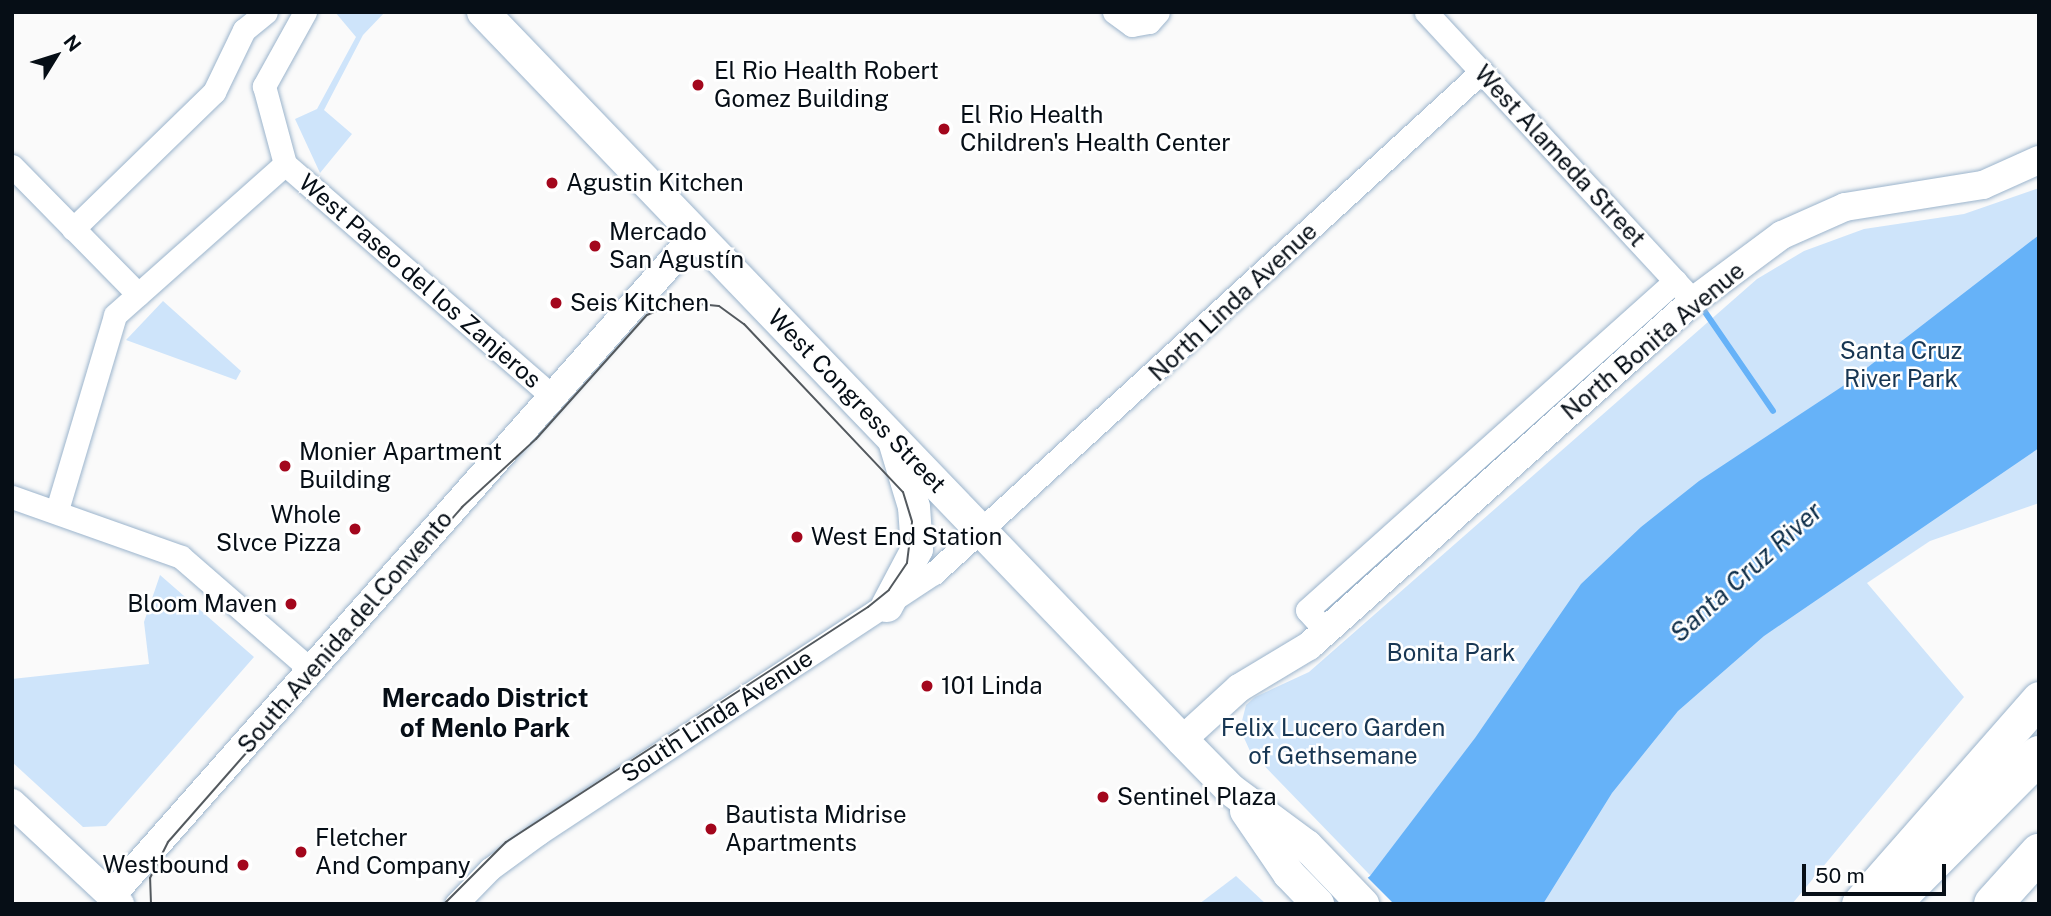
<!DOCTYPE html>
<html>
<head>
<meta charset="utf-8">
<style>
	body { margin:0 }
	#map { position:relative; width:2051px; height:916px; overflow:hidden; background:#fafafa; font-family:"Public Sans",sans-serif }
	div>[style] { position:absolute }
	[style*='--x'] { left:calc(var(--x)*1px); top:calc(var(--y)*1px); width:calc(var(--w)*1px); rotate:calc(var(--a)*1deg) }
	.green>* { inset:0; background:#cee4fa }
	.water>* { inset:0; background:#66b2f8 }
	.pier>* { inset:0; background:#fafafa }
	.stream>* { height:6px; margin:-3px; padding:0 3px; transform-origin:3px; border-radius:3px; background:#66b2f8 }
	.roads { filter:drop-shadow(0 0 2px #9bb4cc) drop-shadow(0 0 2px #9bb4cc) }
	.minor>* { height:23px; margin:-11.5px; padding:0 11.5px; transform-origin:11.5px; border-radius:11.5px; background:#fff }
	.tertiary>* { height:28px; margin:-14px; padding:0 14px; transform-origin:14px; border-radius:14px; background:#fff }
	.secondary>* { height:32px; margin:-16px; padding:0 16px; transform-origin:16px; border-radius:16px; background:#fff }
	.primary>* { height:35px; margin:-17.5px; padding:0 17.5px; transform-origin:17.5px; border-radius:17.5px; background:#fff }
	.motorway>* { height:38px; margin:-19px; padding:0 19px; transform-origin:19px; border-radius:19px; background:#fff }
	.tram>* { height:2px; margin:-1px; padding:0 1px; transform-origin:1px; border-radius:1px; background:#53595e }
	.dots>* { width:19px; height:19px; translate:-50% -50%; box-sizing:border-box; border:4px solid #fff; border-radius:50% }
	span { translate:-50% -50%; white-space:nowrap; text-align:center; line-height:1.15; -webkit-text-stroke:5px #fff; paint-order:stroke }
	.poi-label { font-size:24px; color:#060e16 }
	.left { translate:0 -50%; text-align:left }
	.right { translate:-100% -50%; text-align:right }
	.street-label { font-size:24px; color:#060e16 }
	.park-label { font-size:24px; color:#173653 }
	.water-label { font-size:26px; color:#0d2d48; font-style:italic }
	.neighbourhood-label { font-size:26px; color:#060e16; font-weight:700 }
	.frame { position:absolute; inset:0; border:14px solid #060e16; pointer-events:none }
	.north { position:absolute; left:21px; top:21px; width:70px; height:70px; -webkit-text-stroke:5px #fff; paint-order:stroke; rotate:52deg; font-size:19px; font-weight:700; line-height:28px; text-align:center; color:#060e16 }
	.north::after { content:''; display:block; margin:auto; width:24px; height:32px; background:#060e16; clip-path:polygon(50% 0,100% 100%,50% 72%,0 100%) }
	.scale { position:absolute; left:1802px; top:864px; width:144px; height:32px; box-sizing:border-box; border:4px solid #060e16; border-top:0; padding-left:9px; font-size:21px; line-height:24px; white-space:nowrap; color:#060e16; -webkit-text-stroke:5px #fff; paint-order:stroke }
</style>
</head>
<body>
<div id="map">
	<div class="green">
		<i style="clip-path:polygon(335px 12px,385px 12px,363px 35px,324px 110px,352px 134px,320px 173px,295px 119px,317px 109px,356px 37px)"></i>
		<i style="clip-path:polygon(2039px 188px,2039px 503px,1930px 541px,1867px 583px,1964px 697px,1792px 904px,1398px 904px,1250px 751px,1240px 729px,1246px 705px,1255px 697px,1309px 672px,1757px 279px,1804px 251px,1864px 229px,1964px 214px)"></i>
		<i style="clip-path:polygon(163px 301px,241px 371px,236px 380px,126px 340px)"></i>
		<i style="clip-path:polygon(160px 575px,254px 657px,106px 826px,83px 827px,12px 762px,12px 679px,149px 664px,144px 622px)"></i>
		<i style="clip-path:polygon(1236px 876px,1266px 904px,1199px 904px)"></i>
	</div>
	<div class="water">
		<i style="clip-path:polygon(2039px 235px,2039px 448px,1764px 636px,1678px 711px,1612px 793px,1543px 904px,1334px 904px,1370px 876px,1475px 738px,1581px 584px,1641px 527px,1699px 481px,1846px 384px)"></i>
	</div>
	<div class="pier">
		<i style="clip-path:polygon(1365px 875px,1394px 904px,1331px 904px,1332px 901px)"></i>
	</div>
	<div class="stream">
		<i style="--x:1705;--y:312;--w:120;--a:55.5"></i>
	</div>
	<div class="roads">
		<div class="minor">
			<i style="--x:305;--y:12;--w:85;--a:119"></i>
			<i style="--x:264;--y:86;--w:81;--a:74.9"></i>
			<i style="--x:285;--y:164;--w:354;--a:41"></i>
			<i style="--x:1114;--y:12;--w:22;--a:36"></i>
			<i style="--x:1132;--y:25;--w:17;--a:-10"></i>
			<i style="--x:1149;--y:22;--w:13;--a:-48"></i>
			<i style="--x:1426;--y:12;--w:380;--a:47.2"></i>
			<i style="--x:12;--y:166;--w:180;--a:45.5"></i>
			<i style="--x:73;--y:229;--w:197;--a:-44.2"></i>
			<i style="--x:214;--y:92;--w:69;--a:-64.2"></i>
			<i style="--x:244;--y:30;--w:28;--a:-39"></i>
			<i style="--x:12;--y:497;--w:179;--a:19.5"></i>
			<i style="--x:181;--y:557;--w:172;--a:41"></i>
			<i style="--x:57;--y:510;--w:203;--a:-73.4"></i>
			<i style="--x:115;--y:315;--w:227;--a:-41.6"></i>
			<i style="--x:1326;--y:631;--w:28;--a:-132"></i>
			<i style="--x:1307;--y:610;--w:494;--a:-41.8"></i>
			<i style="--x:456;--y:904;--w:49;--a:-45.8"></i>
			<i style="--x:490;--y:869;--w:61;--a:-36.3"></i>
			<i style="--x:539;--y:833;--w:473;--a:-33.4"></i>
			<i style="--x:934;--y:573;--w:743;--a:-42.49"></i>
		</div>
		<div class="tertiary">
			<i style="--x:1182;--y:740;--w:77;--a:-42.4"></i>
			<i style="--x:1239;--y:688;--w:82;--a:-31"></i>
			<i style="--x:1309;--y:646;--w:516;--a:-41.94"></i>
			<i style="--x:1693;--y:301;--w:111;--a:-36.6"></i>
			<i style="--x:1782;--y:235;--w:69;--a:-24"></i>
			<i style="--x:1845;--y:207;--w:140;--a:-9.1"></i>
			<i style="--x:1983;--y:185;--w:61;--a:-24.1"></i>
			<i style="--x:12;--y:803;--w:148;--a:43.1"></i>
			<i style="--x:111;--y:896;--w:883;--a:-48.53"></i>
		</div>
		<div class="secondary">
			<i style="--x:483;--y:12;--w:1009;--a:46.16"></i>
			<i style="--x:1182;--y:740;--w:70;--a:45.6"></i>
			<i style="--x:1231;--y:790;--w:94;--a:36.4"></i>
			<i style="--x:1307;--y:846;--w:81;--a:46"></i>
			<i style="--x:887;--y:606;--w:64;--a:-62.2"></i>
			<i style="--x:917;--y:549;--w:42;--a:-94.1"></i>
			<i style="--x:914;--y:507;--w:66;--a:-106.8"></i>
			<i style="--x:1246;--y:811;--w:76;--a:55.7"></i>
			<i style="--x:1289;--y:874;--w:42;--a:46"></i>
		</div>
		<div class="primary">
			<i style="--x:1859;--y:904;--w:273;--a:-48.7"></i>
		</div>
		<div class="motorway">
			<i style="--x:1891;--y:904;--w:210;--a:-45.2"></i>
			<i style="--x:1993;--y:904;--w:69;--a:-48"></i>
		</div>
	</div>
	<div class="tram">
		<i style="--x:151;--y:904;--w:26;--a:-92"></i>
		<i style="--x:150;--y:878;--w:40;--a:-63.4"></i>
		<i style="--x:168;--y:842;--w:446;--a:-48.7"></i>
		<i style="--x:462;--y:507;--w:100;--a:-42.6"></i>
		<i style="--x:536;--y:439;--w:166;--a:-48.2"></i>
		<i style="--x:647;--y:315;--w:34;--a:-23"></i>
		<i style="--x:678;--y:302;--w:41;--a:5.6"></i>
		<i style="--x:719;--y:306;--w:31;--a:36"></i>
		<i style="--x:744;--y:324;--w:231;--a:46.6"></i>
		<i style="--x:903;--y:492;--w:31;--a:73"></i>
		<i style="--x:912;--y:522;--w:41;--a:97"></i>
		<i style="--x:907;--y:563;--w:32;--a:124"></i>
		<i style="--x:889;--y:590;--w:27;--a:141"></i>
		<i style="--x:868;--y:607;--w:432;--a:147"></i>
		<i style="--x:506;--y:842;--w:88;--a:135"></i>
	</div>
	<div class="dots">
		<i style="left:698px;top:85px;background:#a3071d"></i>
		<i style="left:944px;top:129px;background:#a3071d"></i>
		<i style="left:552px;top:183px;background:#a3071d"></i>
		<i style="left:595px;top:246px;background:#a3071d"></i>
		<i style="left:556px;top:303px;background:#a3071d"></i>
		<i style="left:285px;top:466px;background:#a3071d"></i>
		<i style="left:355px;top:529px;background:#a3071d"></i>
		<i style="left:797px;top:537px;background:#a3071d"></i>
		<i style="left:291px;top:604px;background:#a3071d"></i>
		<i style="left:927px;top:686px;background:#a3071d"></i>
		<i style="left:1103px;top:797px;background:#a3071d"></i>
		<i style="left:711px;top:829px;background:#a3071d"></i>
		<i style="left:301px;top:852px;background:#a3071d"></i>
		<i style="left:243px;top:865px;background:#a3071d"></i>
	</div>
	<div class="poi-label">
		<span class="left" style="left:714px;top:85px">El Rio Health Robert<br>Gomez Building</span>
		<span class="left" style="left:960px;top:129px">El Rio Health<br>Children's Health Center</span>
		<span class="left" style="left:566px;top:183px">Agustin Kitchen</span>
		<span class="left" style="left:609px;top:246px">Mercado<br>San Agustín</span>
		<span class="left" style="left:570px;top:303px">Seis Kitchen</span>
		<span class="left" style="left:299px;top:466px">Monier Apartment<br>Building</span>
		<span class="right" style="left:341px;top:529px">Whole<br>Slvce Pizza</span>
		<span class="left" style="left:811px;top:537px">West End Station</span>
		<span class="right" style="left:277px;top:604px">Bloom Maven</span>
		<span class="left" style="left:941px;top:686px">101 Linda</span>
		<span class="left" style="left:1117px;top:797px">Sentinel Plaza</span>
		<span class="left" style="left:725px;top:829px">Bautista Midrise<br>Apartments</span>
		<span class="left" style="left:315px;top:852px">Fletcher<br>And Company</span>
		<span class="right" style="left:229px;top:865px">Westbound</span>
	</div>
	<div class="street-label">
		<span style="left:1560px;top:156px;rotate:47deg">West Alameda Street</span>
		<span style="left:420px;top:281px;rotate:41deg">West Paseo del los Zanjeros</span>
		<span style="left:1233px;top:302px;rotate:-43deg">North Linda Avenue</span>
		<span style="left:1653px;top:341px;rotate:-40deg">North Bonita Avenue</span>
		<span style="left:857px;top:401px;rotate:46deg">West Congress Street</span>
		<span style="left:345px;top:632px;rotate:-49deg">South Avenida del Convento</span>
		<span style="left:717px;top:716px;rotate:-33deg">South Linda Avenue</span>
	</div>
	<div class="park-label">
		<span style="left:1901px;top:365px">Santa Cruz<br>River Park</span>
		<span style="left:1451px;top:653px">Bonita Park</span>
		<span style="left:1333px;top:742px">Felix Lucero Garden<br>of Gethsemane</span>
	</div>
	<div class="water-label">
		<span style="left:1746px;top:572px;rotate:-42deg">Santa Cruz River</span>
	</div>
	<div class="neighbourhood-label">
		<span style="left:485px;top:713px">Mercado District<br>of Menlo Park</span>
	</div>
	<div class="frame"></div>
	<div class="north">N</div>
	<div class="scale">50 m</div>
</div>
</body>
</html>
